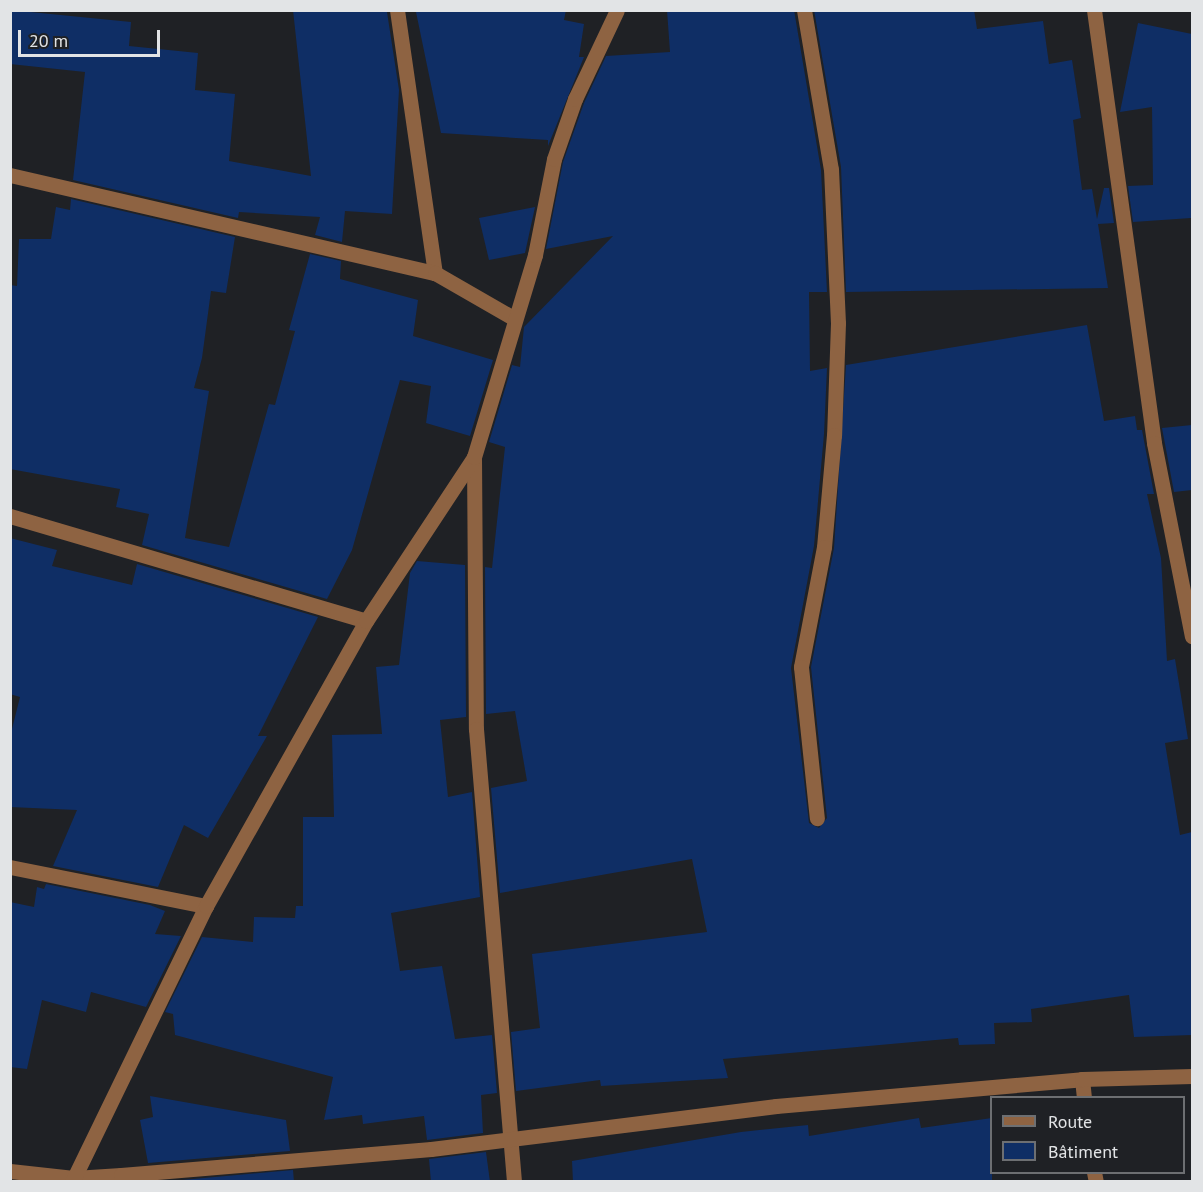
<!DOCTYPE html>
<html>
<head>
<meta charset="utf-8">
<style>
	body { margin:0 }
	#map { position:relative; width:1203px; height:1192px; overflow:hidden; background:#1f2125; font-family:"PT Sans",sans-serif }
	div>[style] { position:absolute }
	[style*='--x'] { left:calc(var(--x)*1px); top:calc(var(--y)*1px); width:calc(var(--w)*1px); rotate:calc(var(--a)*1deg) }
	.building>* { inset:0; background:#0f2e65 }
	.minor>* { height:15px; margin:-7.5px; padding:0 7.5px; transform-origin:7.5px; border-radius:7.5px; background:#8e6342 }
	span { translate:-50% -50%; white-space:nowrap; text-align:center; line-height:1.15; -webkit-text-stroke:5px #1f2125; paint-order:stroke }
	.frame { position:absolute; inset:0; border:12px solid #e2e4e6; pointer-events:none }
	.legend { position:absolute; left:990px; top:1096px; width:195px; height:78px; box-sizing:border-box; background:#1f2125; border:2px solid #6d6f72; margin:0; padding:8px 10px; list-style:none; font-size:18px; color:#e2e4e6 }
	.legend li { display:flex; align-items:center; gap:12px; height:30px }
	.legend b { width:30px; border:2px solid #6d6f72 }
	.scale { position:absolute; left:18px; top:30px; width:142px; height:27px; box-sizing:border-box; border:3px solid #e2e4e6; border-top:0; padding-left:8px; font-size:18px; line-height:21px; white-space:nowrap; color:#e2e4e6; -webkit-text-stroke:4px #1f2125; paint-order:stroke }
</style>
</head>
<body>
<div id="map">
	<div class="building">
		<i style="clip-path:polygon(10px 10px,131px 22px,129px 46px,198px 53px,195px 90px,235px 94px,229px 161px,311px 176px,293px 10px,387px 12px,399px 90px,392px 214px,345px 211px,342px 242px,315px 235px,320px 217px,239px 212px,238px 218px,73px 180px,85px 72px,10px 64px)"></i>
		<i style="clip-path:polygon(566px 10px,564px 20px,584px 24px,579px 57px,584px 57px,548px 146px,548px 140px,441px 133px,416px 12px)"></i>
		<i style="clip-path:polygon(667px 10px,794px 10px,821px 170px,827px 292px,809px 292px,810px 371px,827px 368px,824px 434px,814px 546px,791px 668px,809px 823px,819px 828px,827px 818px,811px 667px,834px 548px,846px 365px,1087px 325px,1104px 421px,1135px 416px,1137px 430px,1142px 430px,1154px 494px,1147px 494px,1161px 558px,1167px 661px,1175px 659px,1188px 739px,1165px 743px,1180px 835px,1192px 832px,1192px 1035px,1134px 1037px,1129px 995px,1031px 1009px,1032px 1022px,994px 1023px,995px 1044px,959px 1045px,958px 1038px,723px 1059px,728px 1078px,601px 1086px,600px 1080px,516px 1091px,511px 1032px,540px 1028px,532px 954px,707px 932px,692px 859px,500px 893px,491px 788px,527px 781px,515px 711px,486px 714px,485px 567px,492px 568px,505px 447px,489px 442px,512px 365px,520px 367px,524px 327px,613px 236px,546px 249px,563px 162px,584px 103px,606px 56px,670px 52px)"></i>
		<i style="clip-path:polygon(814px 10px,974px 10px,977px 29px,1043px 21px,1049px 64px,1072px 60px,1081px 118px,1073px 120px,1082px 190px,1092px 189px,1097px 219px,1104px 188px,1109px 188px,1114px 223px,1098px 224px,1108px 288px,846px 292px,841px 167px)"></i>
		<i style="clip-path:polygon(1138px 23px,1192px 34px,1191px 218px,1133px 222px,1128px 186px,1153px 185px,1152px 107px,1120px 112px)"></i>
		<i style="clip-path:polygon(71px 199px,235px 237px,226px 293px,211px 291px,202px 358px,194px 388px,209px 391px,185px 538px,229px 547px,269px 404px,275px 405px,295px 331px,289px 330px,310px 254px,341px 261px,340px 279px,418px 300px,413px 336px,493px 360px,470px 436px,426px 423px,431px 386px,400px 380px,352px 550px,327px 599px,142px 545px,149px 514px,116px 507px,120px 489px,10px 469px,10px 285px,17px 286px,19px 239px,51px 239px,56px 207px,70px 210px)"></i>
		<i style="clip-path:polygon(535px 207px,525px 253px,489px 260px,479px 218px)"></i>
		<i style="clip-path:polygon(1192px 425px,1192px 490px,1174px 492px,1162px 428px)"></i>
		<i style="clip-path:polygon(10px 538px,57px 550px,52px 566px,132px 585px,137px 564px,318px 617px,258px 736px,267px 736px,208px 838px,184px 825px,158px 887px,53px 866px,77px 810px,10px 807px,10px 737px,20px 697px,10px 694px)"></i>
		<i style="clip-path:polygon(417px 561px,465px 565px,466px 717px,440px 720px,448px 797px,472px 792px,480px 897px,391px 913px,400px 971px,442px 966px,455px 1039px,492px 1035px,497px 1093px,481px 1095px,483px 1133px,427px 1140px,424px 1116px,363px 1124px,362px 1115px,324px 1120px,333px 1077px,175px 1035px,173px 1014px,165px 1012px,202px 937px,253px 942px,254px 917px,295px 918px,296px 906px,303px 906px,303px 817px,334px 817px,332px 735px,382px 734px,376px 667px,399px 665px,410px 573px)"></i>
		<i style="clip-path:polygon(46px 884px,150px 905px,165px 911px,155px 934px,181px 936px,146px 1007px,91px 992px,86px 1012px,42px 1000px,27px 1069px,10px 1067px,10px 902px,34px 907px,37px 887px,44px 889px)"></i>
		<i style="clip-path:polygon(150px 1096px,286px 1120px,290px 1151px,148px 1163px,140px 1120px,153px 1117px)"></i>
		<i style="clip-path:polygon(919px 1118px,921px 1128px,992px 1118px,992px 1182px,573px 1182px,572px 1161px,741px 1132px,808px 1125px,809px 1136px)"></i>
		<i style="clip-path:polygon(486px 1152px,490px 1182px,431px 1182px,429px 1159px)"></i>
		<i style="clip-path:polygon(293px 1170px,294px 1182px,160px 1182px)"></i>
	</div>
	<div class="minor">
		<i style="--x:397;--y:10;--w:266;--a:81.8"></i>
		<i style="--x:804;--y:10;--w:161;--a:80.4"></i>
		<i style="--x:831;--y:169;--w:154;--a:87.4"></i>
		<i style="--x:838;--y:323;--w:112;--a:92"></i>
		<i style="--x:834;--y:435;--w:112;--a:95.1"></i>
		<i style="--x:824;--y:547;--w:122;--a:100.9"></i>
		<i style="--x:801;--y:667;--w:152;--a:84"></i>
		<i style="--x:1094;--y:10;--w:437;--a:82.1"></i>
		<i style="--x:1154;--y:443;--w:197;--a:78.9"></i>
		<i style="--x:10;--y:175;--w:436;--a:13"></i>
		<i style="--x:435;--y:273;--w:92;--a:29.9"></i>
		<i style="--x:474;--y:457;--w:272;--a:89.6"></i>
		<i style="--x:476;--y:729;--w:455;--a:85.2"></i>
		<i style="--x:10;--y:516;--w:371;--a:16.4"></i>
		<i style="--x:10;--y:867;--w:200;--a:11.3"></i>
		<i style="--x:1082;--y:1079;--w:19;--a:84"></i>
		<i style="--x:10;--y:1171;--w:64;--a:6.2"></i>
		<i style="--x:74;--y:1178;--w:47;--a:-3.7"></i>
		<i style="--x:121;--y:1175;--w:311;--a:-4.8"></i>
		<i style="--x:431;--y:1149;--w:348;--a:-7.1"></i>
		<i style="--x:776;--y:1106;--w:307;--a:-5"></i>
		<i style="--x:1082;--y:1079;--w:110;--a:-1.6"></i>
		<i style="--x:1094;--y:1172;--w:10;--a:79"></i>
		<i style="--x:72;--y:1182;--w:307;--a:-64.1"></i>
		<i style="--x:206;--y:906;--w:327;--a:-60.7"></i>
		<i style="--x:366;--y:621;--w:196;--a:-56.6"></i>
		<i style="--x:474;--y:457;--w:211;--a:-73.2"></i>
		<i style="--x:535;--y:255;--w:98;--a:-78.8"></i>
		<i style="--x:554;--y:159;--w:64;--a:-70.7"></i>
		<i style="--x:575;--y:99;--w:98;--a:-64.7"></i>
	</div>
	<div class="frame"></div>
	<ul class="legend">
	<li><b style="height:8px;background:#8e6342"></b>Route</li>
	<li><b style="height:16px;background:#0f2e65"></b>Bâtiment</li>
	</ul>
	<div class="scale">20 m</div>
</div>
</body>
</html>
